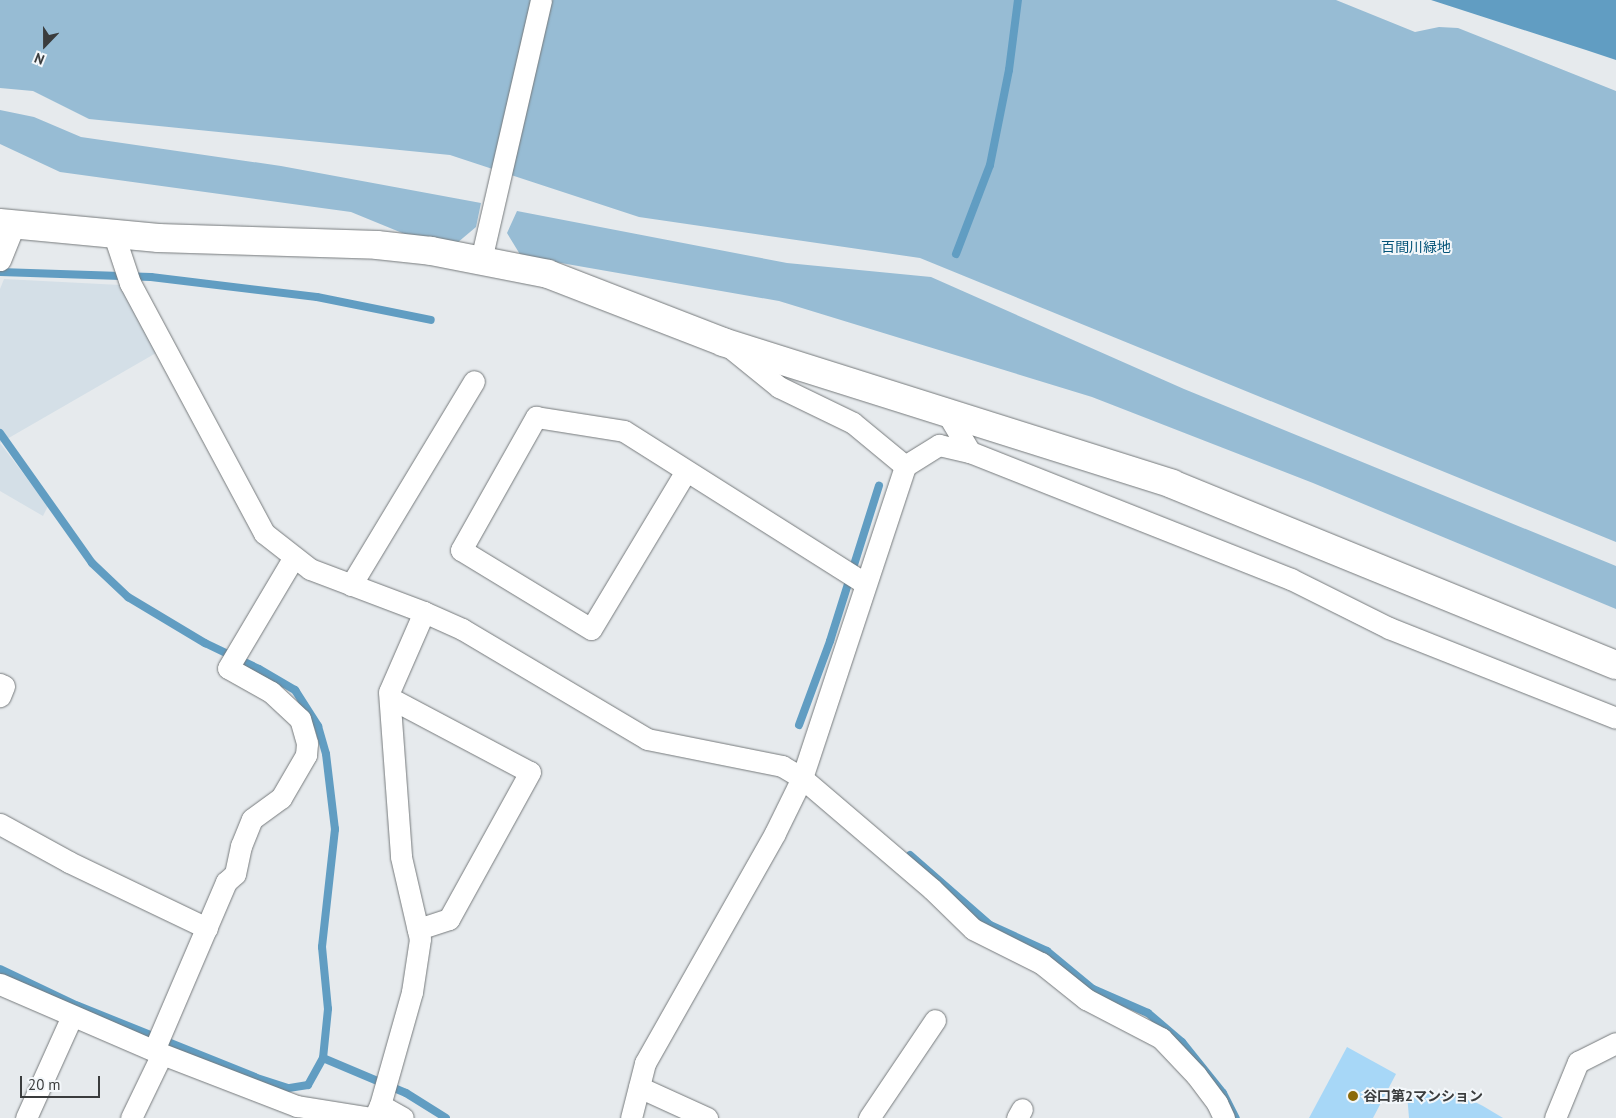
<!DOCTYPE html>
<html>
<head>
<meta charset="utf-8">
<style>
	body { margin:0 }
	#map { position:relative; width:1616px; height:1118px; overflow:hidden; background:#e6eaed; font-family:"PT Sans","Noto Sans JP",sans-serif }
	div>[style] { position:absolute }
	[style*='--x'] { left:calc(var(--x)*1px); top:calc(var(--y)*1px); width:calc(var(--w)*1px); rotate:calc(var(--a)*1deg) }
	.built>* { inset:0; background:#d4dfe7 }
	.green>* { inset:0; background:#97bcd4 }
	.water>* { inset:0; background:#619dc2 }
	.stream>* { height:8px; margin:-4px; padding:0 4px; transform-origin:4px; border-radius:4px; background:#619dc2 }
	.building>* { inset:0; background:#a7d7f7 }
	.roads { filter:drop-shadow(0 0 1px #767a7c) drop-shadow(0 0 1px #767a7c) }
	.street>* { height:21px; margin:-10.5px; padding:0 10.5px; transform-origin:10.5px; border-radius:10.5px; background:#fff }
	.secondary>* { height:28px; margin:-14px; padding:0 14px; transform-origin:14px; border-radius:14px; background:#fff }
	.dots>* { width:14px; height:14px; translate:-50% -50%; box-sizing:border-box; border:2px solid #f3f7fa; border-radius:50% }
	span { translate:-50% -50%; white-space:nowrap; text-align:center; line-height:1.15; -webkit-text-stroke:4px #f3f7fa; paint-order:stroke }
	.park-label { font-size:14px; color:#035378 }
	.poi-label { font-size:14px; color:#3a3c3d; font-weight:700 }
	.left { translate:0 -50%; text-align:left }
	.north { position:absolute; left:20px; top:20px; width:50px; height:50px; -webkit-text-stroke:4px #f3f7fa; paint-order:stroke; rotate:202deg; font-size:14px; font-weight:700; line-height:20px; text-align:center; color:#3a3c3d }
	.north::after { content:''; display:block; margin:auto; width:18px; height:22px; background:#3a3c3d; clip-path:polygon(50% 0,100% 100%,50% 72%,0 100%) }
	.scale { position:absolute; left:20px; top:1076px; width:80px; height:22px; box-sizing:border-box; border:2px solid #3a3c3d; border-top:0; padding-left:6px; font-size:15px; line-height:18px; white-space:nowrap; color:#3a3c3d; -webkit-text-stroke:4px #f3f7fa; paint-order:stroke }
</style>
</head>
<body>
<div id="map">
	<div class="built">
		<i style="clip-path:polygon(4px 279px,120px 285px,156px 353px,0 443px,48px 506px,43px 516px,0 491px,0 289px)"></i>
	</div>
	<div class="green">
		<i style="clip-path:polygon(0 0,1336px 0,1415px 32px,1439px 27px,1458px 28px,1616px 91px,1616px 542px,920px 258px,639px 217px,450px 155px,89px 119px,33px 91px,0 88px)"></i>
		<i style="clip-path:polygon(0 110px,34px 117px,81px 137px,281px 166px,481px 203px,476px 227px,457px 243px,412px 237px,351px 212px,60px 172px,0 144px)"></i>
		<i style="clip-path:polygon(517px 211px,787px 263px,931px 277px,1184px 389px,1616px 566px,1616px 609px,1313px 483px,1092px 397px,779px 301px,521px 256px,507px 233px)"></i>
	</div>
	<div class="water">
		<i style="clip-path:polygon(1431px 0,1616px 0,1616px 60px,1586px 50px)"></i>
	</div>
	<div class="stream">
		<i style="--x:956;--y:254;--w:95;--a:-69.1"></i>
		<i style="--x:990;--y:165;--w:97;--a:-78.7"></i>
		<i style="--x:1009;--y:70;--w:71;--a:-82.7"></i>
		<i style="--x:0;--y:272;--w:151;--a:1.9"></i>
		<i style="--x:151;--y:277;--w:167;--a:6.9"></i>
		<i style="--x:317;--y:297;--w:116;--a:11.4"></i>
		<i style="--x:0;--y:433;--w:159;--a:54.7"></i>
		<i style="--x:92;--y:563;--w:50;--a:43.4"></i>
		<i style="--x:128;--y:597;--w:90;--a:30.9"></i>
		<i style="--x:205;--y:643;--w:60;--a:25.7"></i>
		<i style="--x:259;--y:669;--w:42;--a:30.3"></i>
		<i style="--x:295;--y:690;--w:43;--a:57.4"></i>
		<i style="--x:318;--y:726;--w:29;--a:74"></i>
		<i style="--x:326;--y:754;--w:76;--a:83.2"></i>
		<i style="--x:335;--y:829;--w:119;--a:96.3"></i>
		<i style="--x:322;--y:947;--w:62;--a:84.5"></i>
		<i style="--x:328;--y:1009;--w:49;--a:95.8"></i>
		<i style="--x:323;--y:1058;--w:31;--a:119"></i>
		<i style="--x:308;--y:1085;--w:20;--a:171"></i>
		<i style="--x:288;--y:1088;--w:35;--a:-162"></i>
		<i style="--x:255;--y:1077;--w:191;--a:-158.1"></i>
		<i style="--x:78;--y:1006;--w:86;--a:-154.6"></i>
		<i style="--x:799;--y:725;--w:90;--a:-69.7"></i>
		<i style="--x:830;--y:641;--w:163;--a:-72.5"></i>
		<i style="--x:910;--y:855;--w:106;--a:41.2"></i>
		<i style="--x:990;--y:925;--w:63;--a:24.5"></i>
		<i style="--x:1047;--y:951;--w:60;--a:39.6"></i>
		<i style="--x:1093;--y:989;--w:60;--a:23.6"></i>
		<i style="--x:1148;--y:1013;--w:45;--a:40.5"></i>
		<i style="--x:1182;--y:1042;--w:65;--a:51.2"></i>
		<i style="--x:1223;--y:1093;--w:28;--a:63"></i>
		<i style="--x:323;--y:1058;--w:90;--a:22.9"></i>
		<i style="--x:406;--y:1093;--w:47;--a:32"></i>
	</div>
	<div class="building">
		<i style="clip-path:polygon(1347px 1047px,1396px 1074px,1373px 1118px,1309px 1118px)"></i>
		<i style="clip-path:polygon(1455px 1092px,1483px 1106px,1503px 1118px,1409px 1118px,1407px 1094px)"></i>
	</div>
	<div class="roads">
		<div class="street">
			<i style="--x:114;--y:235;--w:51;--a:71.6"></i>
			<i style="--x:130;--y:283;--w:284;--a:61.8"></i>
			<i style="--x:264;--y:533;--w:58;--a:38"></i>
			<i style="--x:310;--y:569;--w:122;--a:20.7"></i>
			<i style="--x:424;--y:612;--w:87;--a:113.6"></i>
			<i style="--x:389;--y:692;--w:165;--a:85.8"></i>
			<i style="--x:401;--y:857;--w:84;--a:77"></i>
			<i style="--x:420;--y:939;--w:54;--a:98.6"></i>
			<i style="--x:412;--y:992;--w:117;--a:105.8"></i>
			<i style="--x:0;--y:260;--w:38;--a:-68"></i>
			<i style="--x:481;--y:260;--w:267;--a:-77"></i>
			<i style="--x:731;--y:348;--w:62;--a:39.1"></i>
			<i style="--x:779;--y:387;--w:82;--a:25.9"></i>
			<i style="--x:853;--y:423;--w:67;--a:39.6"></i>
			<i style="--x:905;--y:466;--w:40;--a:-32"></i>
			<i style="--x:939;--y:445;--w:32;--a:13"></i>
			<i style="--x:948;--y:415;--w:43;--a:59.3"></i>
			<i style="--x:970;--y:452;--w:345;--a:21.6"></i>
			<i style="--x:1291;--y:579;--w:110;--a:26.6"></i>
			<i style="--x:1389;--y:628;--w:244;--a:21.6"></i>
			<i style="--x:686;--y:471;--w:184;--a:121"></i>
			<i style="--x:591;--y:629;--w:152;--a:-148.7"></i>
			<i style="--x:461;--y:550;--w:153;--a:-60.6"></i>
			<i style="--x:536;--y:417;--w:89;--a:9"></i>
			<i style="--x:624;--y:431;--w:286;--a:32.3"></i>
			<i style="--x:351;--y:585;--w:238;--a:-58.9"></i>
			<i style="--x:424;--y:612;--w:42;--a:24.1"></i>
			<i style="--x:462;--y:629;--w:215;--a:30.7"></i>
			<i style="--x:647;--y:739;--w:138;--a:11.3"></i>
			<i style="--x:782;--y:766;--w:23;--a:31"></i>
			<i style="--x:802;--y:778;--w:171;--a:40.5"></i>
			<i style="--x:932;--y:889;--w:57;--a:44.3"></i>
			<i style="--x:973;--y:929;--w:76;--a:26.6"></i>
			<i style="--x:1041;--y:963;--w:58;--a:38.7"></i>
			<i style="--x:1086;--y:999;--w:85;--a:27.5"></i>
			<i style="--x:1161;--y:1038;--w:51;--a:46.6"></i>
			<i style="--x:1196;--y:1075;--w:35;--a:53"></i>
			<i style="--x:1217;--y:1103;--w:17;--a:65"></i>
			<i style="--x:0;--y:684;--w:4;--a:27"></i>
			<i style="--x:4;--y:686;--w:11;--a:112"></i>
			<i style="--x:390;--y:698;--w:158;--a:27.9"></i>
			<i style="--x:530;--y:772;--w:168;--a:118.9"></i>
			<i style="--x:449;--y:919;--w:33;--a:162"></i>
			<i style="--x:0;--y:824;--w:79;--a:28.8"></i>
			<i style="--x:69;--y:862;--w:153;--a:25.6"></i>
			<i style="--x:0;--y:984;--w:176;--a:23.4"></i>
			<i style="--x:162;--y:1054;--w:145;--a:21.1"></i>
			<i style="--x:297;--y:1106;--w:76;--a:9.1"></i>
			<i style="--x:154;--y:1050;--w:183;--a:-66.8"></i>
			<i style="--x:226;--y:882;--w:12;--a:-42"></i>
			<i style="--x:235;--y:874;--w:29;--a:-78"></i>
			<i style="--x:241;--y:846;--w:29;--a:-68"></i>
			<i style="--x:252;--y:819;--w:36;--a:-36"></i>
			<i style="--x:281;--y:798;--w:50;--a:-59.8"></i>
			<i style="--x:306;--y:755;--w:12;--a:-85"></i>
			<i style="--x:307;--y:743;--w:25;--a:-106"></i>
			<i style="--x:300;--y:719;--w:40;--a:-137"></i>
			<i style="--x:271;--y:692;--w:49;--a:-150.8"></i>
			<i style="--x:228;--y:668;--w:129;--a:-59.3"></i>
			<i style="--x:639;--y:1087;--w:75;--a:24.5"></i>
			<i style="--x:26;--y:1118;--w:112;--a:-65.7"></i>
			<i style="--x:131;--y:1118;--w:71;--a:-64.2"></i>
			<i style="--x:374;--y:1118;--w:14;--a:-65"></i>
			<i style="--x:380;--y:1105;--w:26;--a:29"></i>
			<i style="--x:631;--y:1118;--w:57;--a:-75.7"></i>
			<i style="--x:645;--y:1063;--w:264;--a:-60.5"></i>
			<i style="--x:775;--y:833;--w:61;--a:-63.9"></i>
			<i style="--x:802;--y:778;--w:329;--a:-71.7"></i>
			<i style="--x:869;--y:1118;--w:118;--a:-56"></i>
			<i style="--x:1017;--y:1118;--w:10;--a:-61"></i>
			<i style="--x:1555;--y:1118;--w:61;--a:-67.7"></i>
			<i style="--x:1578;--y:1062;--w:42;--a:-26.6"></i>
		</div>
		<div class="secondary">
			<i style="--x:0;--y:223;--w:159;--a:5.4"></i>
			<i style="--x:158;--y:238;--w:219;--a:1.8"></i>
			<i style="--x:377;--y:245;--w:54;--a:6.3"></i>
			<i style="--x:431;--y:251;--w:119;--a:11.1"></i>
			<i style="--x:548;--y:274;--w:188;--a:21.2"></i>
			<i style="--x:723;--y:342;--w:471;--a:17.5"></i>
			<i style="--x:1172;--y:484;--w:479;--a:22.2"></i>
		</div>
	</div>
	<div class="dots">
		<i style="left:1353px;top:1096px;background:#8b6a0a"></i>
	</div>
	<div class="park-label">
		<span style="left:1416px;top:247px">百間川緑地</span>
	</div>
	<div class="poi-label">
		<span class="left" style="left:1363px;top:1096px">谷口第2マンション</span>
	</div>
	<div class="north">N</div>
	<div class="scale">20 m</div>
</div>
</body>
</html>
